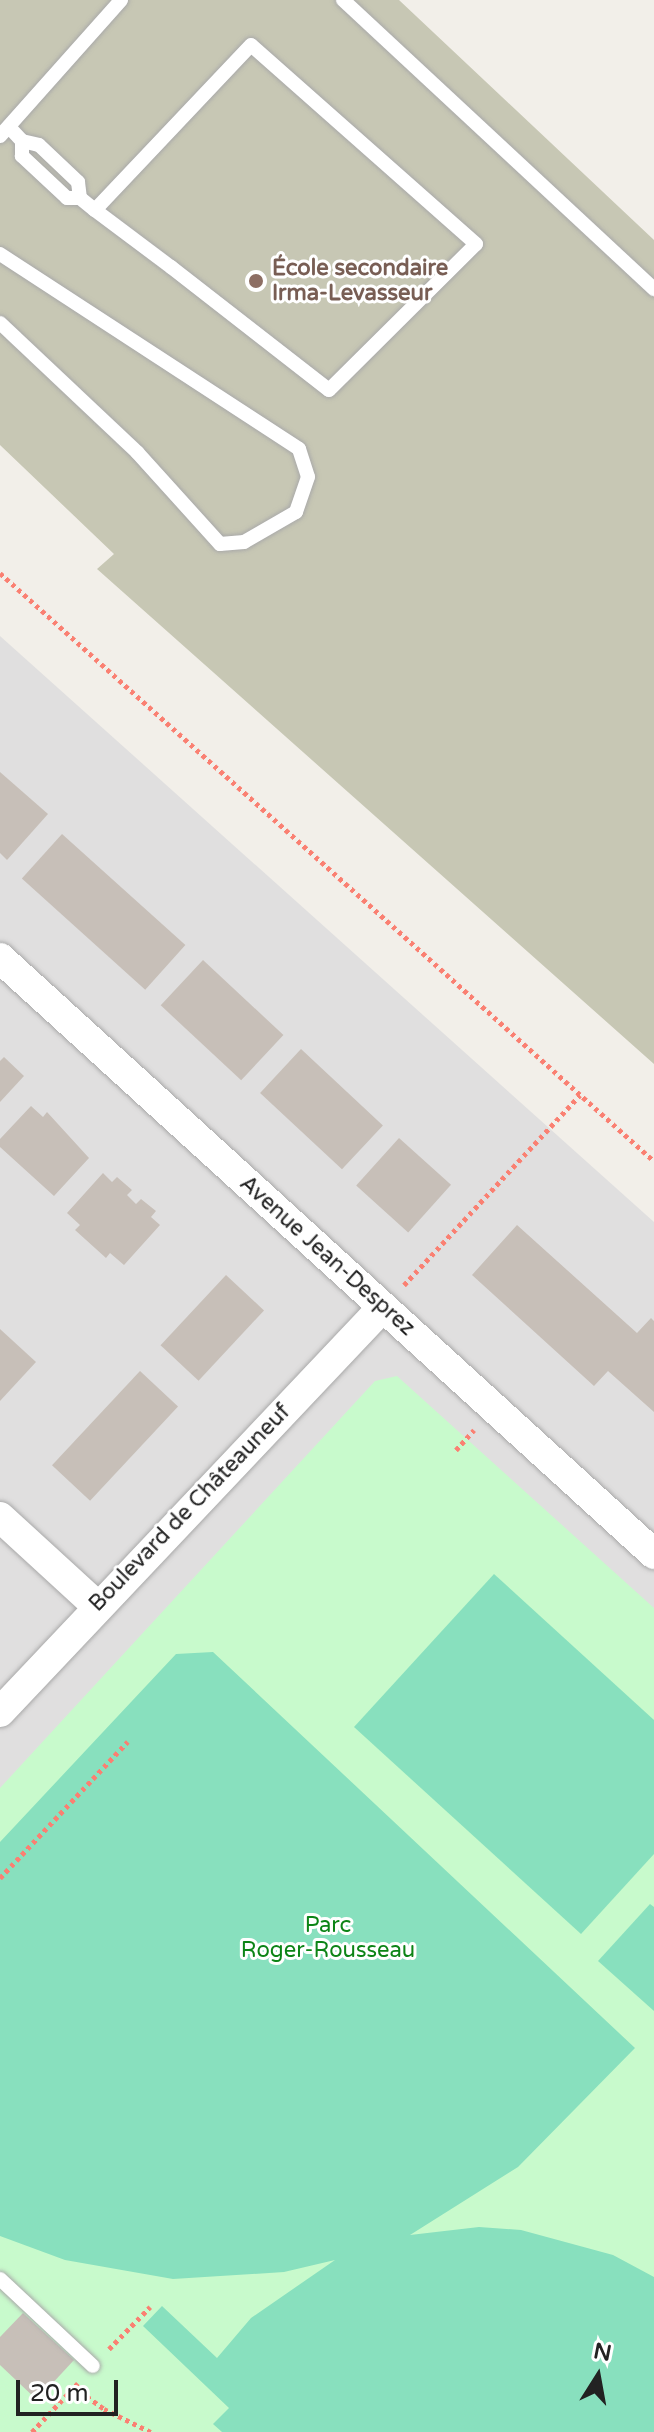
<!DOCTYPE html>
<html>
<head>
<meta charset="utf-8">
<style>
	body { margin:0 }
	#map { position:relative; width:654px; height:2432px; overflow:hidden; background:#f2efe9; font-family:"Varela Round",sans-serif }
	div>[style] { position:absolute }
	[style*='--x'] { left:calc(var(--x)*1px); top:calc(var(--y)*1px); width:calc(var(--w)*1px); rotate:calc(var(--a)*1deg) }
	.residential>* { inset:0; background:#e0dfdf }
	.construction>* { inset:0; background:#c7c7b4 }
	.park>* { inset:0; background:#c8facc }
	.pitch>* { inset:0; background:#88e0be }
	.building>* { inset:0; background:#c7bfb8; transform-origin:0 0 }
	.path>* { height:5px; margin-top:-2.5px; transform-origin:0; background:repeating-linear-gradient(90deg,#fa8072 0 4px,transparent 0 8px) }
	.roads { filter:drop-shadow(0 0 2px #a9a9a9) drop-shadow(0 0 2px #a9a9a9) }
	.service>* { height:14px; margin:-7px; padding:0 7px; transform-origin:7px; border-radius:7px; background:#fff }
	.minor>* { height:30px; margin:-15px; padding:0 15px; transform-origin:15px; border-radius:15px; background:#fff }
	.dots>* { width:22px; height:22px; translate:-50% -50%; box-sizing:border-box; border:4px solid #fff; border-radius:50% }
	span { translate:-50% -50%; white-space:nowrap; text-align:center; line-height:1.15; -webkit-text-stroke:6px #fff; paint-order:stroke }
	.education-label { font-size:22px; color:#785e54; font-weight:700 }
	.left { translate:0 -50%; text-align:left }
	.street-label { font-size:22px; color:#222 }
	.park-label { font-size:22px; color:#0c8416 }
	.north { position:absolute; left:558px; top:2336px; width:80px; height:80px; -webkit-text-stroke:6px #fff; paint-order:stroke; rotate:11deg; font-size:22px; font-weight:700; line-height:32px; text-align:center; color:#222 }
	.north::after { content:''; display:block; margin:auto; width:28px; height:36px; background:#222; clip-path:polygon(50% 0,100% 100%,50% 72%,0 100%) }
	.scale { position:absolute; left:16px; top:2380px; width:102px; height:36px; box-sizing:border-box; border:4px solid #222; border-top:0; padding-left:10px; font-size:24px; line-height:28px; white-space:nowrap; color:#222; -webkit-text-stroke:6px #fff; paint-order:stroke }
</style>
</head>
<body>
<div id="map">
	<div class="residential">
		<i style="clip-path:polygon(0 636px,654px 1222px,654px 2432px,0 2432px)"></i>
	</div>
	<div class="construction">
		<i style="clip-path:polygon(0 0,399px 0,654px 240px,654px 1064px,97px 569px,114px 554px,0 445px)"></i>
	</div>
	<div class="park">
		<i style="clip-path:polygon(397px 1376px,654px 1608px,654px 2432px,0 2432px,0 1788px,375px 1381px)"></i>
	</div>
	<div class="pitch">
		<i style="clip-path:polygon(494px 1574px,654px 1720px,654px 1854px,581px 1934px,354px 1727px)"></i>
		<i style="clip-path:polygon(213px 1652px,635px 2048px,518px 2167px,410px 2235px,479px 2227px,521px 2230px,613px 2255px,654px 2277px,654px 2432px,222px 2432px,213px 2424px,229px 2408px,143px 2326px,162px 2306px,217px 2358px,251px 2318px,335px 2260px,284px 2272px,173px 2279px,65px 2260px,0 2236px,0 1842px,176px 1654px)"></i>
		<i style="clip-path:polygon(650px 1904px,654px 1907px,654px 2011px,598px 1961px)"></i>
	</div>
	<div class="building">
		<i style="clip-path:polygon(0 772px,48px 814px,7px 860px,0 853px)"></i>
		<i style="left:62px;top:834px;width:166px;height:60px;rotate:42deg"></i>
		<i style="left:203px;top:960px;width:110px;height:62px;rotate:43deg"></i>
		<i style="left:301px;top:1049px;width:112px;height:60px;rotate:43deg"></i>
		<i style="clip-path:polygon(4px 1057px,24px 1076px,0 1102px,0 1061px)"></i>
		<i style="clip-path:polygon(31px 1106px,43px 1117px,47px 1112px,89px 1158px,54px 1196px,0 1147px,0 1139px)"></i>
		<i style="left:399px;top:1138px;width:70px;height:64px;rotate:42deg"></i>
		<i style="clip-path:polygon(103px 1173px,112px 1182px,117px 1177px,132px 1190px,127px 1195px,136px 1204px,141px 1199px,156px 1211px,151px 1217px,160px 1225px,124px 1265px,110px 1253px,106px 1258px,75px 1230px,80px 1225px,67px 1213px)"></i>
		<i style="clip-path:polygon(517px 1225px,637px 1333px,651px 1318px,654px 1321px,654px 1412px,608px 1371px,594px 1386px,472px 1275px)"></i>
		<i style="left:226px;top:1275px;width:52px;height:96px;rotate:43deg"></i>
		<i style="clip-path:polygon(0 1329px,36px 1362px,0 1401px)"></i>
		<i style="left:140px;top:1371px;width:52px;height:129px;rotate:43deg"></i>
		<i style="clip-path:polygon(23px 2313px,74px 2360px,37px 2400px,0 2365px,0 2337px)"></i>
	</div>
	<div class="path">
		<i style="--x:0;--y:573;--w:879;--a:41.96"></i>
		<i style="--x:404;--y:1285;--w:259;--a:-47.2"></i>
		<i style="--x:456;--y:1450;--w:27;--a:-48"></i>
		<i style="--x:0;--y:1878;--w:187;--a:-46.9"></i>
		<i style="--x:109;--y:2349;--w:59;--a:-45.7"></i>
		<i style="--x:74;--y:2387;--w:37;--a:36"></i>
		<i style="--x:104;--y:2409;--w:52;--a:26.1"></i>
		<i style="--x:32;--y:2432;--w:67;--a:-46.8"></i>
	</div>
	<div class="roads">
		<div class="service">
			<i style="--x:343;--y:0;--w:425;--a:42.9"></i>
			<i style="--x:9;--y:127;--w:19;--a:47"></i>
			<i style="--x:22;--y:141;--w:17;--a:13"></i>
			<i style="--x:39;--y:145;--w:54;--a:43.5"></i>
			<i style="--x:78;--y:182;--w:16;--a:83"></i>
			<i style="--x:80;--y:198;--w:13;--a:180"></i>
			<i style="--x:67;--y:198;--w:62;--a:-137"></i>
			<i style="--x:22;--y:156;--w:15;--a:-90"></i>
			<i style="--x:0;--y:136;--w:182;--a:-48.3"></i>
			<i style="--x:80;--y:198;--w:19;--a:39"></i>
			<i style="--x:95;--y:210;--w:95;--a:36.9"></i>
			<i style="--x:171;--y:267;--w:200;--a:37.9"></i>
			<i style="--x:329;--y:390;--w:207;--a:-44.8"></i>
			<i style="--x:476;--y:244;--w:300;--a:-138.5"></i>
			<i style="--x:251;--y:45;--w:227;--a:133.4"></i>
			<i style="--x:0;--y:254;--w:357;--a:33.1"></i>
			<i style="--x:299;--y:449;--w:29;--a:72"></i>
			<i style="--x:308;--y:477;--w:37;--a:109"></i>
			<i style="--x:296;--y:512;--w:60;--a:150"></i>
			<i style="--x:244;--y:542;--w:24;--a:175"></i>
			<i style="--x:220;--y:544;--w:124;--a:-132.1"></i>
			<i style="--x:137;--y:452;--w:188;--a:-136.7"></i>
			<i style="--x:0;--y:2279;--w:127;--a:43.1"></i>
		</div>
		<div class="minor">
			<i style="--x:0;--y:958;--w:885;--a:42.34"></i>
			<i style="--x:0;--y:1517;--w:130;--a:42.5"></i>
			<i style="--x:0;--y:1712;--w:557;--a:-46.6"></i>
		</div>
	</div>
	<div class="dots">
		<i style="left:256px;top:281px;background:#8d6e63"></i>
	</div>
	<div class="education-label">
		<span class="left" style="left:272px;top:281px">École secondaire<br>Irma-Levasseur</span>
	</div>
	<div class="street-label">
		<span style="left:327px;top:1256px;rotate:42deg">Avenue Jean-Desprez</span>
		<span style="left:190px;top:1508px;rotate:-46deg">Boulevard de Châteauneuf</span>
	</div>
	<div class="park-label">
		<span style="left:328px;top:1938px">Parc<br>Roger-Rousseau</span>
	</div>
	<div class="north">N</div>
	<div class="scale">20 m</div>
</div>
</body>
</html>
